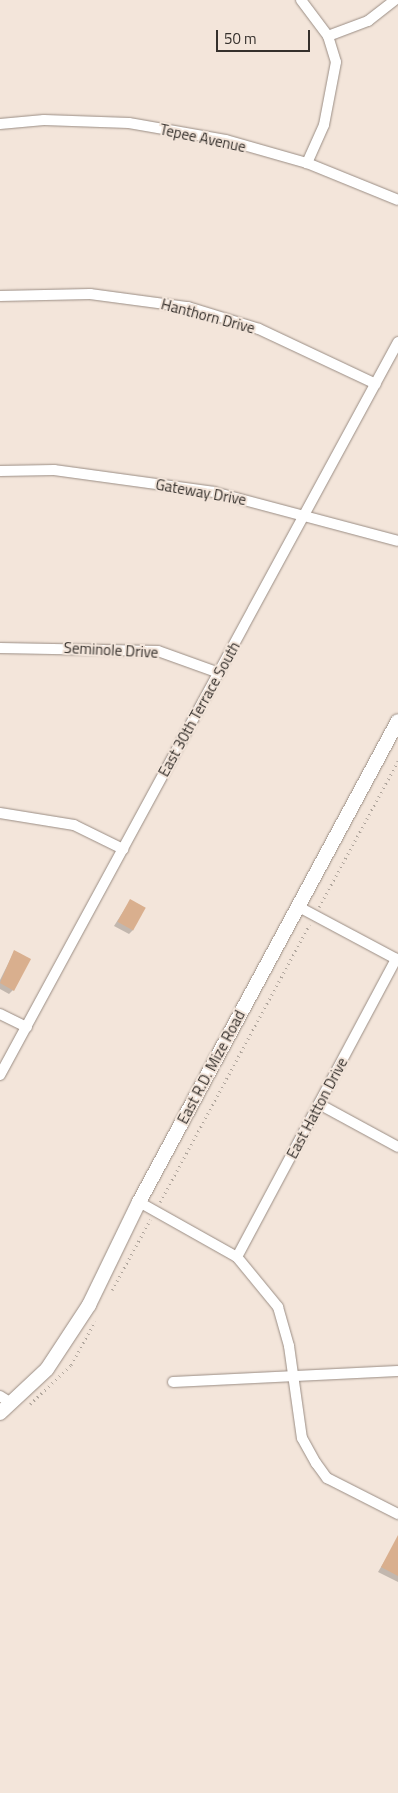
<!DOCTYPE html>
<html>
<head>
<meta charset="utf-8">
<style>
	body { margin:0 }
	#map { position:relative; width:398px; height:1793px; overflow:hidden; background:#f3e5da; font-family:"Titillium Web",sans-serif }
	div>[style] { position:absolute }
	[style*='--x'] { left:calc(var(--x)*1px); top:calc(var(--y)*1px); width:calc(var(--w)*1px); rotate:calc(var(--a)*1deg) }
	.shadow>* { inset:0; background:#0003 }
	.building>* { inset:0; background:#d9af8e; transform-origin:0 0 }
	.path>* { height:2.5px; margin-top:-1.25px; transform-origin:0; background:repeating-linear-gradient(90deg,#b0a69d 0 1px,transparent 0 5px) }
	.roads { filter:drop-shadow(0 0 1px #9a8d84) drop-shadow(0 0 1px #9a8d84) }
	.minor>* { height:10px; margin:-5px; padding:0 5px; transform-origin:5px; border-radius:5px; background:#fff }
	.secondary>* { height:14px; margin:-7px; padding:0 7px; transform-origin:7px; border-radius:7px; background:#fff }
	span { translate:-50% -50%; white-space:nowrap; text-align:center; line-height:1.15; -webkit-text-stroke:4px #f3e5da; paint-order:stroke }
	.street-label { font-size:15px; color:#35302c }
	.scale { position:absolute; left:216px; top:30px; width:94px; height:22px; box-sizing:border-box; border:2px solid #35302c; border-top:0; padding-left:6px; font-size:15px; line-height:18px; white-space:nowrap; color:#35302c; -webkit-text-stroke:4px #f3e5da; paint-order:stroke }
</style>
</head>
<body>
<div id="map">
	<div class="shadow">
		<i style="clip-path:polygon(130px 901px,133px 930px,129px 934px,114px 926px)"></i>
		<i style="clip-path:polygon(14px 952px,13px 990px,9px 994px,0 989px,0 980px)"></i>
		<i style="clip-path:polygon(392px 1549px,398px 1553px,398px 1582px,378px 1572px)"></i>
	</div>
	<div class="building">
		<i style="left:130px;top:899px;width:18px;height:26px;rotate:29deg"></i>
		<i style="clip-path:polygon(14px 950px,31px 959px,14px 991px,0 983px)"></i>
		<i style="clip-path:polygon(398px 1535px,398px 1576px,381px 1567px)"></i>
	</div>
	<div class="path">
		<i style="--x:319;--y:907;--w:166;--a:-61.6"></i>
		<i style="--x:160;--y:1202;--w:315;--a:-61.7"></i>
		<i style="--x:112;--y:1290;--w:80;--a:-61.5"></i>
		<i style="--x:30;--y:1404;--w:57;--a:-43.6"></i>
		<i style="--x:71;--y:1365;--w:50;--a:-61.4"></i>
	</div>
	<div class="roads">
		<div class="minor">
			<i style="--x:301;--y:0;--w:45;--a:53.1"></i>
			<i style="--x:328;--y:36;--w:27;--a:73"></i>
			<i style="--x:336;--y:62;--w:64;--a:100.8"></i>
			<i style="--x:324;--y:125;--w:42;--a:114.1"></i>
			<i style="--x:328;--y:36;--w:43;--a:-20.6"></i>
			<i style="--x:368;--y:21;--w:34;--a:-38"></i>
			<i style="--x:0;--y:124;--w:44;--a:-5.2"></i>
			<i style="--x:44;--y:120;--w:85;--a:2"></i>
			<i style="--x:129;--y:123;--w:98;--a:9.9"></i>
			<i style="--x:226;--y:140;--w:84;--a:15.9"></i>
			<i style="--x:307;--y:163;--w:98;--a:22.1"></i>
			<i style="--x:0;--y:296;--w:90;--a:-1.3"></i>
			<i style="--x:90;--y:294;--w:99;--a:7.6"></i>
			<i style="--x:188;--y:307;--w:74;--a:17.2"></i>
			<i style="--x:259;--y:329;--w:129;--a:25.2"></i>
			<i style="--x:0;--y:471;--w:54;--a:-1.1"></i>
			<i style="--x:54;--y:470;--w:162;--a:7.8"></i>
			<i style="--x:214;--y:492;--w:190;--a:14.9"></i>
			<i style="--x:0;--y:648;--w:158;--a:1.1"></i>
			<i style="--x:158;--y:651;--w:65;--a:19.8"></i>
			<i style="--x:0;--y:813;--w:75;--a:9.2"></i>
			<i style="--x:74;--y:825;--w:55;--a:26.1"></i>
			<i style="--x:297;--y:906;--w:115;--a:28.1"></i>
			<i style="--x:0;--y:1014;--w:30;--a:26"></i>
			<i style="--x:0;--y:1075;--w:834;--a:-61.5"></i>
			<i style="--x:319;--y:1104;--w:90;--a:28.6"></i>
			<i style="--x:139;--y:1202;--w:112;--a:29.3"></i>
			<i style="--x:237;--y:1257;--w:65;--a:50.6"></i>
			<i style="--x:278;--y:1307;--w:41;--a:74.2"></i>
			<i style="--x:289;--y:1346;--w:93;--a:82"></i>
			<i style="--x:302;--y:1438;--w:29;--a:61"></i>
			<i style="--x:316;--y:1463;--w:19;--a:54"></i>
			<i style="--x:327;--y:1478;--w:80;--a:26.9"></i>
			<i style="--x:237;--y:1257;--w:338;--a:-61.9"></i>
			<i style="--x:173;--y:1382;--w:225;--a:-2.8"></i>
			<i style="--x:0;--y:1396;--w:13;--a:32"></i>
		</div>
		<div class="secondary">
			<i style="--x:0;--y:1413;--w:64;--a:-43.1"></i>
			<i style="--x:47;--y:1369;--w:77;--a:-56.7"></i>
			<i style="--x:89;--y:1305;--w:114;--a:-64.1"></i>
			<i style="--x:139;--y:1202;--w:546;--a:-61.7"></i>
		</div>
	</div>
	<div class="street-label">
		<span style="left:203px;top:138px;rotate:12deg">Tepee Avenue</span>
		<span style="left:208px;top:316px;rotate:15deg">Hanthorn Drive</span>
		<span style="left:201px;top:492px;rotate:10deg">Gateway Drive</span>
		<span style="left:111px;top:650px;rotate:3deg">Seminole Drive</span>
		<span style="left:199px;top:709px;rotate:-61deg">East 30th Terrace South</span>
		<span style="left:211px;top:1067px;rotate:-62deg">East R.D. Mize Road</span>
		<span style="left:317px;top:1108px;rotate:-62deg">East Hatton Drive</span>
	</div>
	<div class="scale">50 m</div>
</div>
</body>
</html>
